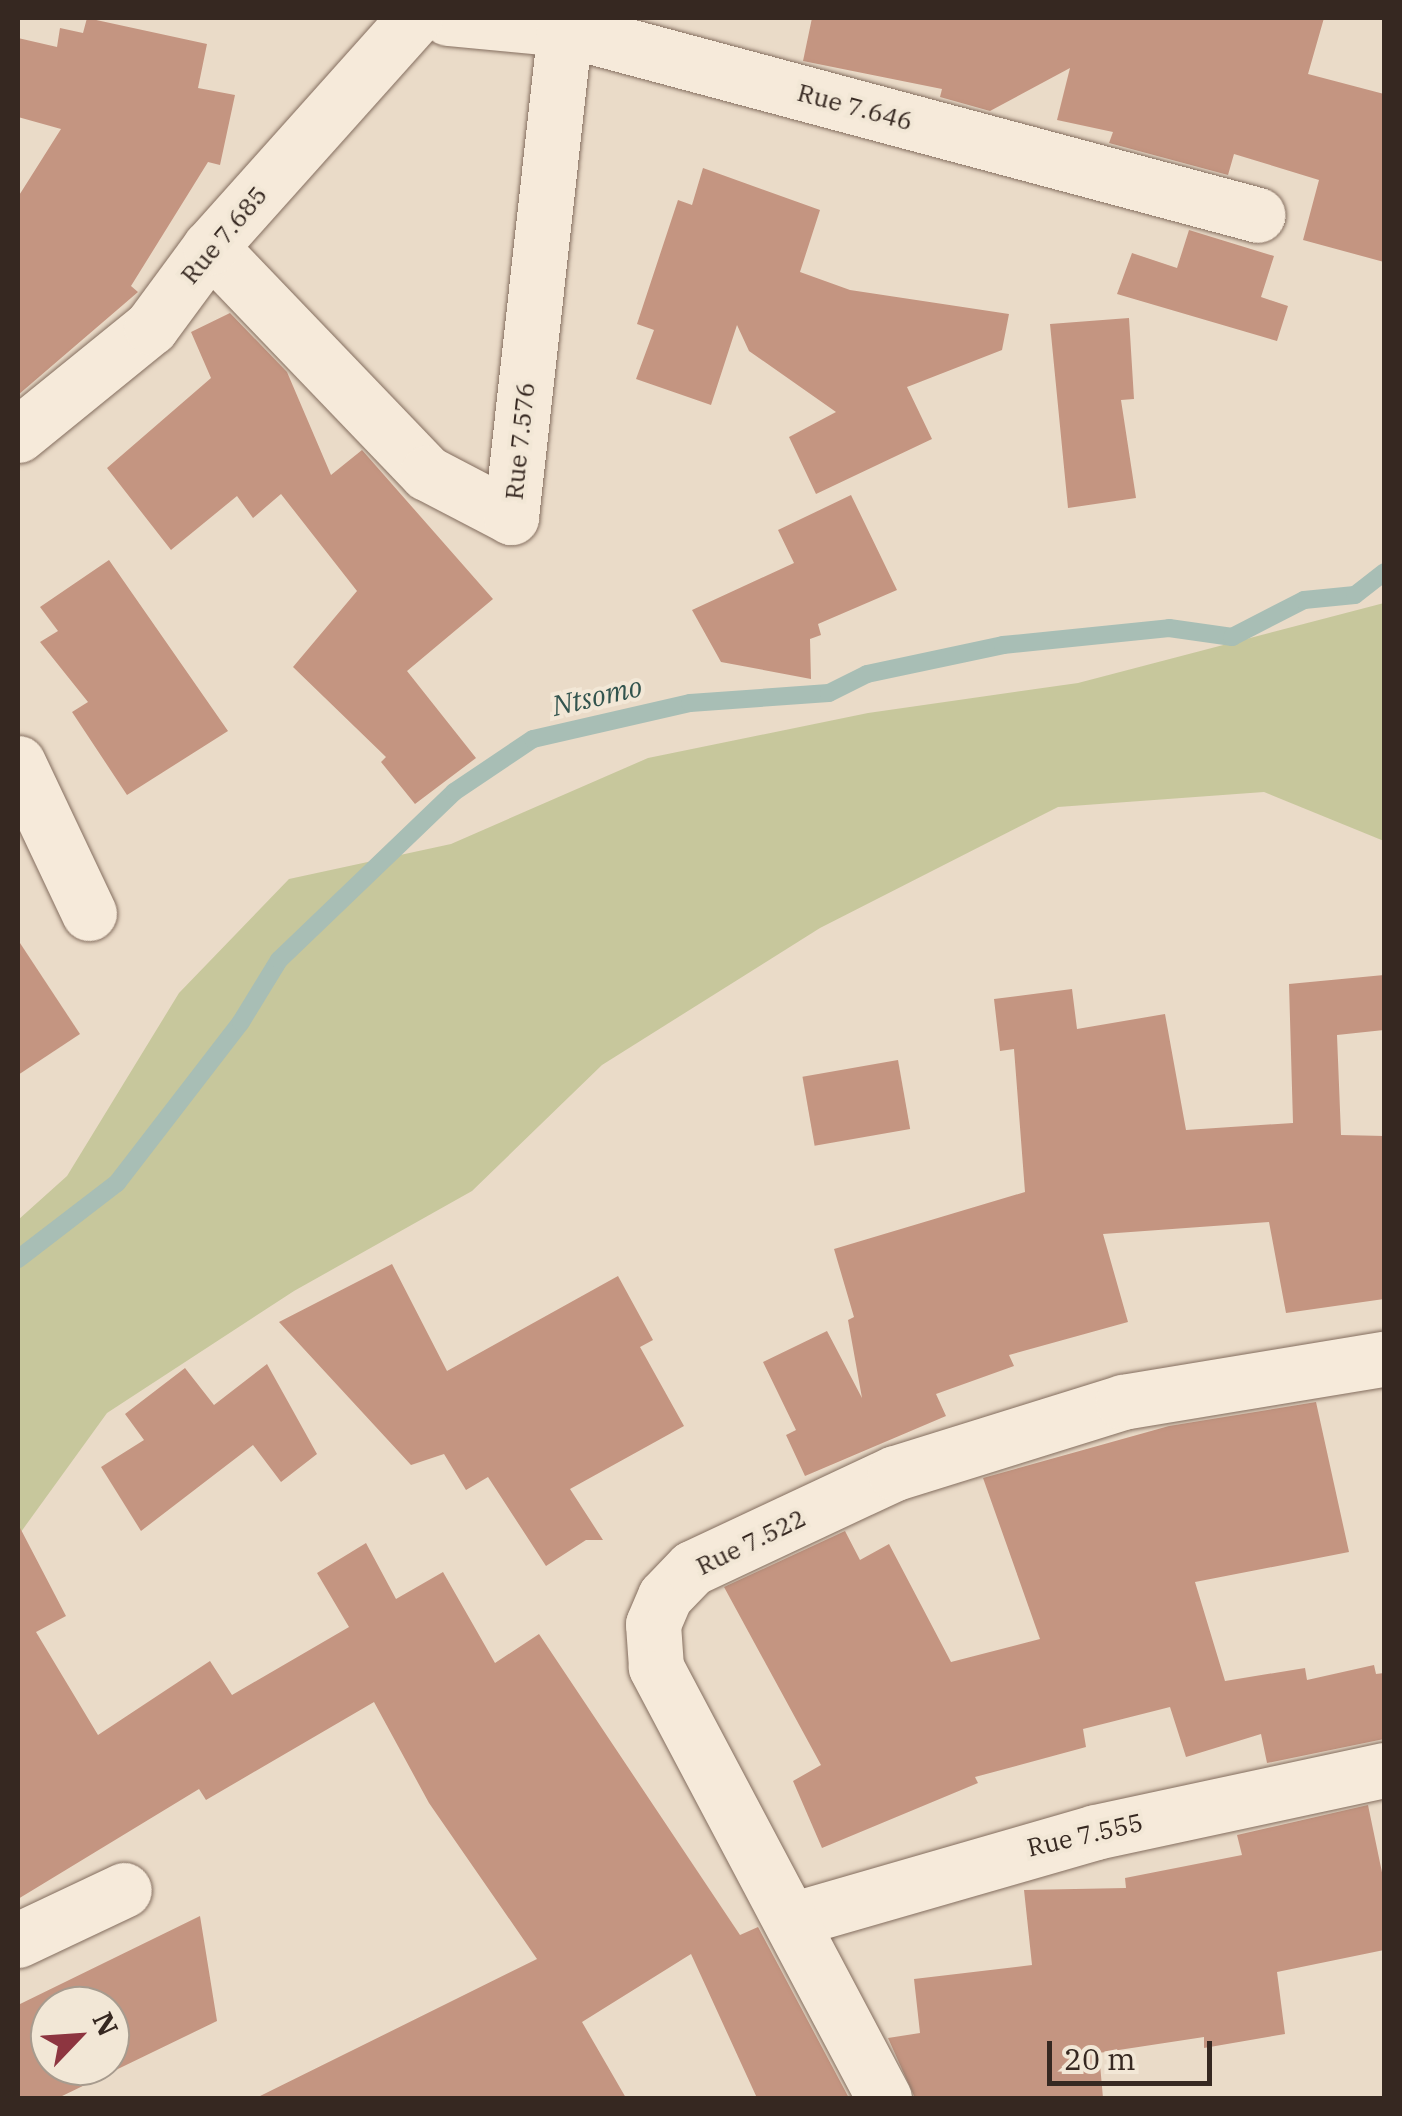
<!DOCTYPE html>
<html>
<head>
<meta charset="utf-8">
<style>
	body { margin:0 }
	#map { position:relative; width:1402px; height:2116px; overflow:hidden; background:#eadbc8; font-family:"IBM Plex Serif",serif }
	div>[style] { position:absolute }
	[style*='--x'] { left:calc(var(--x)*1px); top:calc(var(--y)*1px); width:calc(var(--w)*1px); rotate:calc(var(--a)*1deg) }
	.green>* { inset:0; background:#c7c79c }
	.stream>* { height:18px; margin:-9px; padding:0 9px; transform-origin:9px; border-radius:9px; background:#a8beb5 }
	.building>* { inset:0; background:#c49581; transform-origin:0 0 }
	.roads { filter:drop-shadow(0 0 2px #846e5f) drop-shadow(0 0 2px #846e5f) }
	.minor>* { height:55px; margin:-27.5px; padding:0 27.5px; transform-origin:27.5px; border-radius:27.5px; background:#f6eada }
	span { translate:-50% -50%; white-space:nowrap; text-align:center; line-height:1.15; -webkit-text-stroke:8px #f2e7d6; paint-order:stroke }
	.street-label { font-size:25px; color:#362821 }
	.water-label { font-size:28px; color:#32544e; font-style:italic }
	.frame { position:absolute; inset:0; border:20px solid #362821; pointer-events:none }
	.north { position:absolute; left:30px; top:1986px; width:100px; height:100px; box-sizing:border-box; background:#f2e7d6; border:2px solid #a79b8e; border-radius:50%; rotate:65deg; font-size:28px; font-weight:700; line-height:40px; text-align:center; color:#362821 }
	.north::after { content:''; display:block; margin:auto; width:35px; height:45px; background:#8d3540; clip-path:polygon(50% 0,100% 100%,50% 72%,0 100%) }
	.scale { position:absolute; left:1047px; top:2041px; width:165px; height:45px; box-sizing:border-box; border:5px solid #362821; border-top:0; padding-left:12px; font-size:30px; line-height:35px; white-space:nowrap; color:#362821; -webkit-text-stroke:8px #f2e7d6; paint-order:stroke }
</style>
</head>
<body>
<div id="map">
	<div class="green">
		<i style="clip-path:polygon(1384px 603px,1384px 841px,1264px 792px,1058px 807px,820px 928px,602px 1065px,472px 1191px,294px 1291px,107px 1413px,18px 1536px,18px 1220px,67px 1176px,179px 993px,289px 879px,451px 844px,648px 758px,868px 713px,1078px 683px)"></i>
	</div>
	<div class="stream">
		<i style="--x:18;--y:1259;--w:125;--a:-37.5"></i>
		<i style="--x:117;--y:1183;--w:203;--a:-52.4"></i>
		<i style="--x:241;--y:1022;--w:73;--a:-58.5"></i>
		<i style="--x:279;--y:960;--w:243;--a:-43.8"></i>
		<i style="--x:454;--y:792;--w:95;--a:-33.9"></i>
		<i style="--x:533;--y:739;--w:161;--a:-12.9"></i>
		<i style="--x:690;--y:703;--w:139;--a:-4.1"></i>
		<i style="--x:829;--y:693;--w:42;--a:-26.6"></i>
		<i style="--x:867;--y:674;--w:139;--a:-12"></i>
		<i style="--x:1003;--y:645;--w:167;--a:-5.8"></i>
		<i style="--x:1169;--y:628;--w:64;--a:8.1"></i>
		<i style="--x:1232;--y:637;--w:81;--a:-27.2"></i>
		<i style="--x:1304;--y:600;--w:51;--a:-5.6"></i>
		<i style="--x:1355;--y:595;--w:37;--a:-38"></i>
	</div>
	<div class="building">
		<i style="clip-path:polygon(87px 18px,207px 44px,198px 88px,235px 95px,220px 165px,208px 162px,131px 286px,138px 292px,18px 395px,18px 197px,61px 129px,18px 117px,18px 38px,57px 47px,60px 28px,83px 33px)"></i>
		<i style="clip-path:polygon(812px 18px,1324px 18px,1308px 74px,1384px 94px,1384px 262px,1303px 240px,1319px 180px,1234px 154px,1228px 175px,1109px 143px,1113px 132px,1057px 120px,1070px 68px,990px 111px,940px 97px,942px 89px,803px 61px)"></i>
		<i style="clip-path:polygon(703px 168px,820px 210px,800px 272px,850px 290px,1009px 314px,1002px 350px,907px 387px,932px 439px,816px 494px,789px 437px,836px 412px,749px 351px,737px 325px,711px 405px,636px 379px,654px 330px,637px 324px,678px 200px,692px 205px)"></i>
		<i style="clip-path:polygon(1189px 230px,1274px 256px,1261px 297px,1288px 306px,1277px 341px,1117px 294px,1132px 253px,1177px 268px)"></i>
		<i style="clip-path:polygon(230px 313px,287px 372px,331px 475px,362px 450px,493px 599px,407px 671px,476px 758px,415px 804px,381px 762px,386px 757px,293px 667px,357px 591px,281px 494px,253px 518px,237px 496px,171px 550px,107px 468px,211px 378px,191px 332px)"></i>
		<i style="clip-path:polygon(1129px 318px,1134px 399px,1121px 400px,1136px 498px,1068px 508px,1050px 324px)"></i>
		<i style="clip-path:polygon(851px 495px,897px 590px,818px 624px,821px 635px,810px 639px,811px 679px,721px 662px,692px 610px,794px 563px,778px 530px)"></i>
		<i style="clip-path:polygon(109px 560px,228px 731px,127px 795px,72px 712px,88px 702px,40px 642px,58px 631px,40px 607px)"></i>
		<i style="clip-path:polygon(18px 940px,80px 1034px,18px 1075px)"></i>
		<i style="clip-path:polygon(1384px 975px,1384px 1030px,1337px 1035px,1341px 1135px,1384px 1136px,1384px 1299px,1286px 1313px,1269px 1222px,1103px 1234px,1128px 1322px,1009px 1355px,1014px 1366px,936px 1394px,946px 1416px,805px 1476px,786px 1435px,796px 1430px,763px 1362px,827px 1331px,862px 1398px,848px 1320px,854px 1317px,834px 1249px,1025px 1192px,1014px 1049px,1000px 1051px,994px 999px,1072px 989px,1077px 1029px,1165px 1014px,1186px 1130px,1293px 1123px,1289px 984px)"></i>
		<i style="left:898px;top:1060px;width:70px;height:97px;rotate:80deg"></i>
		<i style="clip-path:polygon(392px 1264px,447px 1371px,618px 1276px,653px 1340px,640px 1347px,684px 1426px,570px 1489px,603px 1540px,586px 1540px,546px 1566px,488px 1477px,466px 1490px,444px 1454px,411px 1465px,279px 1322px)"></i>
		<i style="clip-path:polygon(267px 1364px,317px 1454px,281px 1482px,253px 1445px,141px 1531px,101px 1467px,144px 1440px,125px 1414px,185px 1368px,214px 1405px)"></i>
		<i style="clip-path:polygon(1316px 1402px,1349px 1552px,1195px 1582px,1225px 1681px,1305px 1668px,1307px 1680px,1374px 1665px,1376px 1674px,1384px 1673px,1384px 1739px,1267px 1763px,1261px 1734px,1186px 1757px,1170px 1707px,1083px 1729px,1086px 1747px,975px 1777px,978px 1783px,822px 1848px,793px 1781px,821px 1765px,724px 1587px,845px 1531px,860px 1560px,889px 1544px,951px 1662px,1040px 1639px,983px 1478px,1169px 1426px)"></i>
		<i style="clip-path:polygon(18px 1524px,66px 1616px,36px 1632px,98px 1735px,210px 1661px,232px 1695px,349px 1627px,317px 1573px,366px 1543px,396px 1599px,443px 1572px,495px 1663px,539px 1634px,740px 1935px,758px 1927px,849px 2098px,757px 2098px,691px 1954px,582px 2022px,626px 2098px,256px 2098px,537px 1959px,429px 1803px,374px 1702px,206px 1800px,199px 1789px,18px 1899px)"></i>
		<i style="clip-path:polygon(1368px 1805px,1384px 1882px,1384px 1950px,1277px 1972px,1285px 2034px,1204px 2048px,1204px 2037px,1099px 2053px,1103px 2098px,915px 2098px,888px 2038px,920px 2033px,914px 1979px,1032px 1965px,1024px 1890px,1126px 1888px,1125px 1878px,1242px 1855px,1237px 1835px)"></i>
		<i style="clip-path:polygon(evenodd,200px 1916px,217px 2021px,58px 2098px,18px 2098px,18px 2005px,200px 1916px,50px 2006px,110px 2006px,110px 2066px,50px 2066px,50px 2006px)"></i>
	</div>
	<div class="roads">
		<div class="minor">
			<i style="--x:448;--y:18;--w:117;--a:5.4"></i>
			<i style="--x:564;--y:29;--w:718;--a:15"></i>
			<i style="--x:210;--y:247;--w:313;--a:46.2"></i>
			<i style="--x:427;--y:473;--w:95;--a:27.6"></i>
			<i style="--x:511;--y:517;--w:502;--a:-83.71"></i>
			<i style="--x:18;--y:435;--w:171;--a:-39.1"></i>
			<i style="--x:151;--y:327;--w:99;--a:-53.6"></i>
			<i style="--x:210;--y:247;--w:307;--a:-48.2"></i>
			<i style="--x:18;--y:763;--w:166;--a:64.7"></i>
			<i style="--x:791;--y:1920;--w:316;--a:-16.1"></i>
			<i style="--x:1095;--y:1832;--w:296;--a:-12.1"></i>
			<i style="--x:18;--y:1940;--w:117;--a:-25.3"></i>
			<i style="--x:884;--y:2098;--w:488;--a:-117.9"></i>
			<i style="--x:656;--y:1667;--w:43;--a:-94"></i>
			<i style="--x:653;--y:1624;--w:30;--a:-67"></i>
			<i style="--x:665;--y:1596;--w:39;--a:-46"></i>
			<i style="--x:692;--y:1568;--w:224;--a:-25.1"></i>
			<i style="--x:895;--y:1473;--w:239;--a:-17.3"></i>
			<i style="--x:1123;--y:1402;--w:265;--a:-9.4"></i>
		</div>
	</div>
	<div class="street-label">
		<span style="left:855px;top:107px;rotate:15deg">Rue 7.646</span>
		<span style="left:224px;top:235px;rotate:-50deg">Rue 7.685</span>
		<span style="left:520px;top:441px;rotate:-84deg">Rue 7.576</span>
		<span style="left:751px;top:1542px;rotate:-26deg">Rue 7.522</span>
		<span style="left:1085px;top:1835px;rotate:-13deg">Rue 7.555</span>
	</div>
	<div class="water-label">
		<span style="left:597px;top:696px;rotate:-13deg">Ntsomo</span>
	</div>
	<div class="frame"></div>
	<div class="north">N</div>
	<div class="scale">20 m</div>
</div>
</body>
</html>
